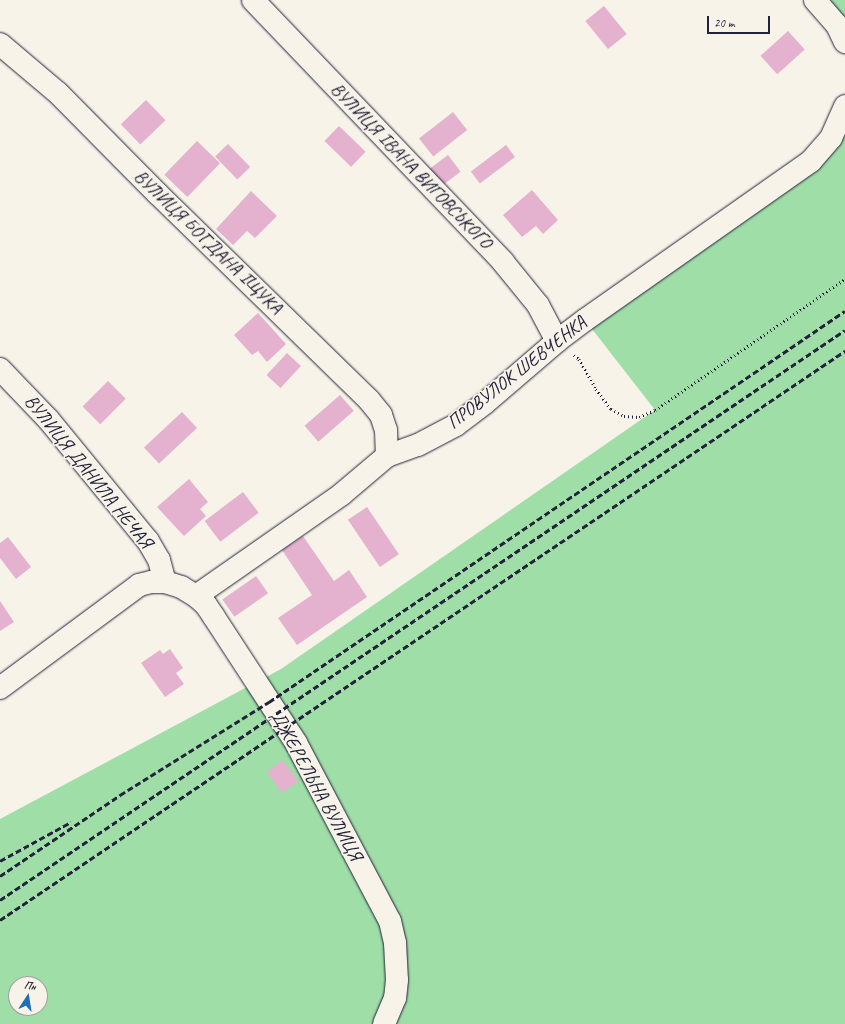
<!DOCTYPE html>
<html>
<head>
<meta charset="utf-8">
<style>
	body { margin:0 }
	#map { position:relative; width:845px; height:1024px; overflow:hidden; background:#f7f3e8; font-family:Caveat,sans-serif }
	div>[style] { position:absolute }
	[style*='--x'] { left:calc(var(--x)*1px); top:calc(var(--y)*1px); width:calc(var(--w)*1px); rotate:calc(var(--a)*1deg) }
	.green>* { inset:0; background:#9fdea7 }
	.building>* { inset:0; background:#e4b1ce; transform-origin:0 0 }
	.path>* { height:2.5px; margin-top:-1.25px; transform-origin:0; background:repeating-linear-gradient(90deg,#22223b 0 1px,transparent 0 4px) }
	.roads { filter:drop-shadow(0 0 1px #22223b) drop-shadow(0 0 1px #22223b) }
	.minor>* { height:22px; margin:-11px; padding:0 11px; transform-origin:11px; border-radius:11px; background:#f7f3e8 }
	.tertiary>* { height:22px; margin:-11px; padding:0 11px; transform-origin:11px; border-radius:11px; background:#f7f3e8 }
	.rail>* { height:3px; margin-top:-1.5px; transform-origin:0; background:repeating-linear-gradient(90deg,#22223b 0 6px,transparent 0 9px) }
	span { translate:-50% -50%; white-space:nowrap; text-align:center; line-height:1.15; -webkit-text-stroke:3.5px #f7f3e8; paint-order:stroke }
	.street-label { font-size:19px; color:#22223b }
	.north { position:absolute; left:8px; top:976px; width:40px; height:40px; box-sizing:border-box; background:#f7f3e8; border:1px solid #a29fa3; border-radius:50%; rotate:12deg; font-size:11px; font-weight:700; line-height:16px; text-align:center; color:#22223b }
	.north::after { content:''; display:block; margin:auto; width:14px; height:18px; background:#1f6fb2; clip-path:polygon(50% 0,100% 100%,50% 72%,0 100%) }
	.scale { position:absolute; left:707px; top:16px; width:63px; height:18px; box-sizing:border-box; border:2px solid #22223b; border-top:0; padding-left:5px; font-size:12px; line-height:14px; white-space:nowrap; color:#22223b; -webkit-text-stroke:3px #f7f3e8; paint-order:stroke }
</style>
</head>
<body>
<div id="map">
	<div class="green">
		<i style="clip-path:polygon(815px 0,845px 0,845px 42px)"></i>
		<i style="clip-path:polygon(evenodd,845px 106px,845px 1024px,0 1024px,0 819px,281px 669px,655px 410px,585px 320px,811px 161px,845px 106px,16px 984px,40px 984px,40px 1008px,16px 1008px,16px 984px)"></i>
	</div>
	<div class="building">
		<i style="left:604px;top:6px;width:36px;height:24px;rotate:51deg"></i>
		<i style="left:788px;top:31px;width:25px;height:37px;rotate:48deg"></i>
		<i style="left:146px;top:100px;width:28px;height:35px;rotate:46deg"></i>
		<i style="left:453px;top:112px;width:23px;height:43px;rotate:52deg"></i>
		<i style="left:339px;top:126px;width:37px;height:21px;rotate:44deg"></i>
		<i style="left:197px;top:141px;width:32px;height:47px;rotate:44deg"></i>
		<i style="left:228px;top:144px;width:32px;height:18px;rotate:46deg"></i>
		<i style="left:506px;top:145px;width:15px;height:44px;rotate:53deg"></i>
		<i style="left:448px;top:155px;width:21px;height:23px;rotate:53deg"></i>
		<i style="clip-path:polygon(532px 190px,558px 220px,543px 234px,536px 226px,522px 237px,503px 215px)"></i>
		<i style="clip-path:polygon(251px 191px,277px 216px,255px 238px,247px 231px,233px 245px,216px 229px)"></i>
		<i style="clip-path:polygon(258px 313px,286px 344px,267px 362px,258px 351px,252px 355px,234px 335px)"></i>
		<i style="left:287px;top:353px;width:19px;height:30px;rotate:43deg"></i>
		<i style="left:108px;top:381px;width:25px;height:36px;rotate:45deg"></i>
		<i style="left:340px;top:395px;width:21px;height:47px;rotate:49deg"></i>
		<i style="left:182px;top:412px;width:22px;height:52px;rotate:47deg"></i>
		<i style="clip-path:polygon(189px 479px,208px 502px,200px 509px,206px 516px,184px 536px,157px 507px)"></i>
		<i style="left:243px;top:492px;width:26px;height:48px;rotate:53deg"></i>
		<i style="left:367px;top:507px;width:57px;height:23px;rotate:56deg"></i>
		<i style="clip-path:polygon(303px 536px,334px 581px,349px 570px,367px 597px,297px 645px,278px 618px,312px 595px,282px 550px)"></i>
		<i style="clip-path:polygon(8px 537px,31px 567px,16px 579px,0 558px,0 543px)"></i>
		<i style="left:256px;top:576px;width:21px;height:41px;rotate:55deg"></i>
		<i style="clip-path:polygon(0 601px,14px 622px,0 631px)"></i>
		<i style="clip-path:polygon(170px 649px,183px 668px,176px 673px,184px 684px,165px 697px,141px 663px,160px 650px,163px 654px)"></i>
		<i style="left:283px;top:760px;width:26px;height:20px;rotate:54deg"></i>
	</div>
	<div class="path">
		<i style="--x:574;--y:355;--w:6;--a:39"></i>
		<i style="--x:579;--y:359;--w:34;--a:60"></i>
		<i style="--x:596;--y:389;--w:25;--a:53"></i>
		<i style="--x:611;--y:409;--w:15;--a:28"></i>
		<i style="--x:624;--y:416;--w:15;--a:4"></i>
		<i style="--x:639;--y:417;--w:17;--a:-24"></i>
		<i style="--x:655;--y:410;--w:231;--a:-34.6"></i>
	</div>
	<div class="roads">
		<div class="minor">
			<i style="--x:253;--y:0;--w:362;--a:46.3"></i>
			<i style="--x:503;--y:262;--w:55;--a:50.9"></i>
			<i style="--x:538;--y:305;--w:41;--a:62.2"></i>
			<i style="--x:815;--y:0;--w:33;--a:49"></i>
			<i style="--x:837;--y:25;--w:19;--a:65"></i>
			<i style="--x:0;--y:44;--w:76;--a:40.2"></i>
			<i style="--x:58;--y:93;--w:142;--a:45.3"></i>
			<i style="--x:158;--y:194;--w:295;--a:44.3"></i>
			<i style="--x:369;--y:400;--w:19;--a:51"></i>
			<i style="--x:381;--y:415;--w:16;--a:72"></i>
			<i style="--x:386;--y:430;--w:26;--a:88"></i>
			<i style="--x:0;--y:369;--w:69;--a:46.2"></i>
			<i style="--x:48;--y:419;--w:158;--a:50.7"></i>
			<i style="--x:148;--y:541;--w:22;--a:60"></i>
			<i style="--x:159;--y:560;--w:23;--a:75"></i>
			<i style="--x:196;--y:596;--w:178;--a:-34.9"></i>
			<i style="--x:342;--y:494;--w:59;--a:-40.2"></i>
			<i style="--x:387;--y:456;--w:33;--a:-20"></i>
			<i style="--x:418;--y:445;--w:43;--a:-27.8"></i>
			<i style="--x:456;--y:425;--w:36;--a:-37"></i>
			<i style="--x:485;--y:403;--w:95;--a:-40.7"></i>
			<i style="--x:557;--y:341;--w:35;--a:-37"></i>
			<i style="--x:585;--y:320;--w:276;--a:-35.1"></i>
			<i style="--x:811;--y:161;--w:30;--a:-49"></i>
			<i style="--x:831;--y:138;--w:35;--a:-66"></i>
		</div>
		<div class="tertiary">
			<i style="--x:0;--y:688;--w:173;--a:-36.5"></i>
			<i style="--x:139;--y:585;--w:12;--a:-14"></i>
			<i style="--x:151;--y:582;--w:14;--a:0"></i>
			<i style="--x:165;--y:582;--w:17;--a:17"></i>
			<i style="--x:181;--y:587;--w:17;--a:31"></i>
			<i style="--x:196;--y:596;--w:13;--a:42"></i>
			<i style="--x:206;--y:605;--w:14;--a:56"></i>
			<i style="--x:214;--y:617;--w:150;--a:56.9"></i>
			<i style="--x:296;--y:743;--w:201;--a:62.2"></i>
			<i style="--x:390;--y:921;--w:23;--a:77"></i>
			<i style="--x:395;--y:943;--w:37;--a:87"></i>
			<i style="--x:397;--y:980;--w:18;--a:96"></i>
			<i style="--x:395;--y:998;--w:28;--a:113"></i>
		</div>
	</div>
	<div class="rail">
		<i style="--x:0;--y:861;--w:81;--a:-28.8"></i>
		<i style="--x:0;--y:876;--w:145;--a:-34"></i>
		<i style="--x:120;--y:795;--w:176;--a:-32"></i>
		<i style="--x:269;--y:702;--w:696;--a:-34.17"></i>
		<i style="--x:0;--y:900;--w:1019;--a:-34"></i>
		<i style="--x:0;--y:920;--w:1019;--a:-33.96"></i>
	</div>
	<div class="street-label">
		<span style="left:411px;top:166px;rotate:46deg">ВУЛИЦЯ ІВАНА ВИГОВСЬКОГО</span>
		<span style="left:208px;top:242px;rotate:44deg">ВУЛИЦЯ БОГДАНА ІЩУКА</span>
		<span style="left:517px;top:373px;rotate:-38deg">ПРОВУЛОК ШЕВЧЕНКА</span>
		<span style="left:88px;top:472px;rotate:51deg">ВУЛИЦЯ ДАНИЛА НЕЧАЯ</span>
		<span style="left:316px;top:786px;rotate:61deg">ДЖЕРЕЛЬНА ВУЛИЦЯ</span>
	</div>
	<div class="north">Пн</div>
	<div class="scale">20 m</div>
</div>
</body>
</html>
